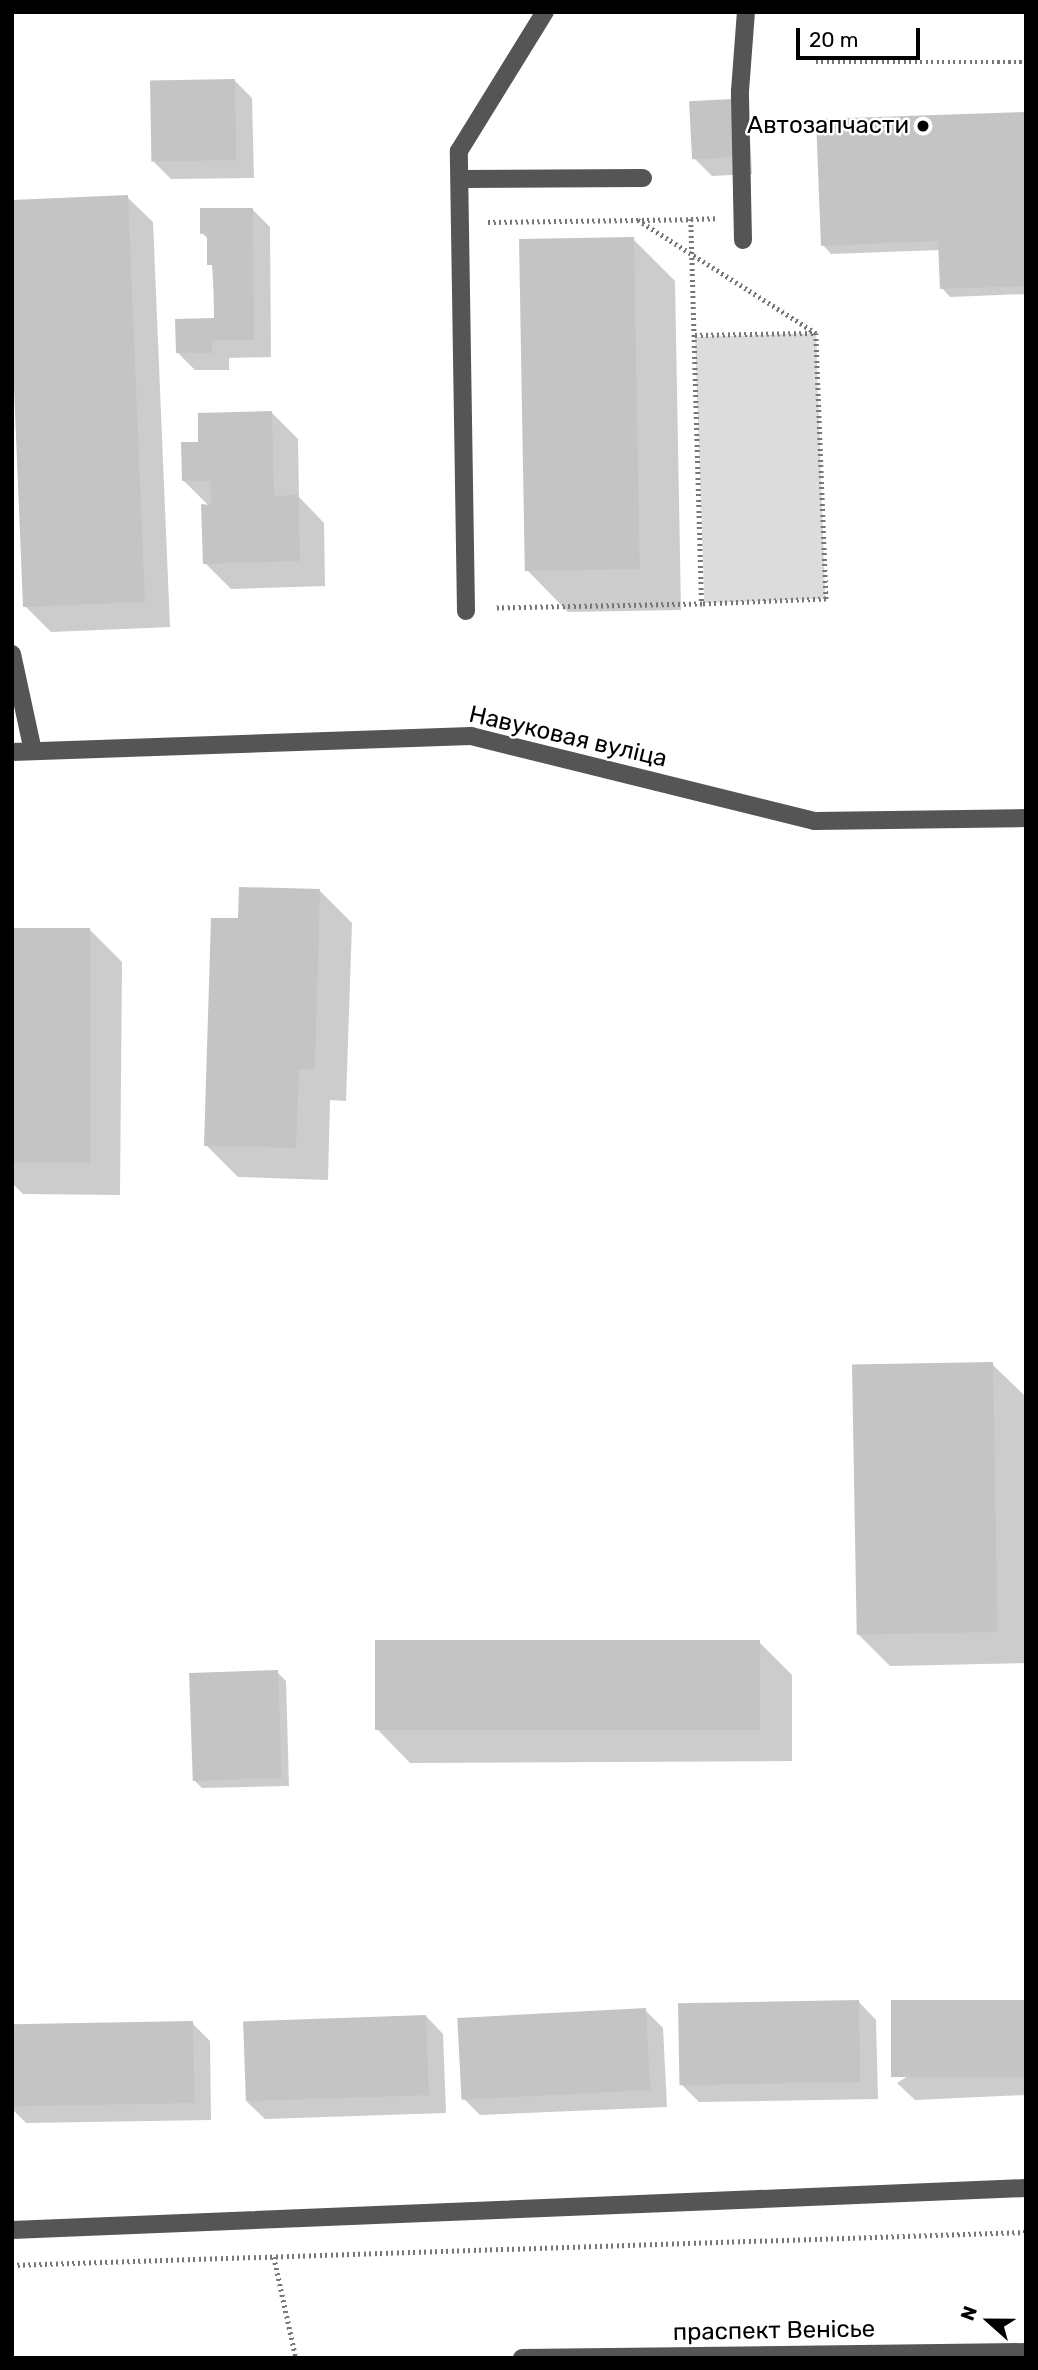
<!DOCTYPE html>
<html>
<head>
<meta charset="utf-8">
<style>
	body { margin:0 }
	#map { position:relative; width:1038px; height:2370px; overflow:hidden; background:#fff; font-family:Rubik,sans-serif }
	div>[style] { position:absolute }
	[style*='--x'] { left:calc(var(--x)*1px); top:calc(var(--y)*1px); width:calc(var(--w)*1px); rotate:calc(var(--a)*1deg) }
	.green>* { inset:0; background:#dcdcdc; transform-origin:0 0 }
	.shadow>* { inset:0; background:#0003 }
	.building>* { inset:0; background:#c4c4c4; transform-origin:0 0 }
	.path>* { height:4.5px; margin-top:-2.25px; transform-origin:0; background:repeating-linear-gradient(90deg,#777 0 2px,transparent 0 5.5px) }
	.minor>* { height:18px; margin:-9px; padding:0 9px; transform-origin:9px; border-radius:9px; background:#555 }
	.dots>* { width:19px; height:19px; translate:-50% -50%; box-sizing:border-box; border:4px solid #fff; border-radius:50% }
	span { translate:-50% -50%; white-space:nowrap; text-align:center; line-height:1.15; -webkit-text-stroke:5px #fff; paint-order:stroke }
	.poi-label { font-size:24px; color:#000 }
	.right { translate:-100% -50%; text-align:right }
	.street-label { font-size:24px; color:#000 }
	.frame { position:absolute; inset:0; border:14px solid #000; pointer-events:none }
	.north { position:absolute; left:954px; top:2286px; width:70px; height:70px; -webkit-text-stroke:5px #fff; paint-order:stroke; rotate:291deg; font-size:19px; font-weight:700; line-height:28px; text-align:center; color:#000 }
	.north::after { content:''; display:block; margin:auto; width:24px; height:32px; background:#000; clip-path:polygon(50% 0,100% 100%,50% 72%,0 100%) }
	.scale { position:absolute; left:796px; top:28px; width:124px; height:32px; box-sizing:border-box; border:4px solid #000; border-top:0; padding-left:9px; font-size:21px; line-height:24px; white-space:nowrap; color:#000; -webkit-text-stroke:5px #fff; paint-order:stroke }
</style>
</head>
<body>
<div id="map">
	<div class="green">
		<i style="left:816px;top:333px;width:266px;height:121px;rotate:88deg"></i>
	</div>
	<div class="shadow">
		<i style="clip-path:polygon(234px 80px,252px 98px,254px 178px,171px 179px,153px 161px)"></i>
		<i style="clip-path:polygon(1026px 113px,1026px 294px,950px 297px,942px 288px,940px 250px,831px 254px,823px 245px)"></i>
		<i style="clip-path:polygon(749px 119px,752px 174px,712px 176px,694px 158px)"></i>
		<i style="clip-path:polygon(127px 197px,153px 222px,170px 627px,51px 632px,25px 606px)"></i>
		<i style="clip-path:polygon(253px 210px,270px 227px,271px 357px,229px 358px,229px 370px,195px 370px,177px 352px,216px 320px,210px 241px,202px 233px)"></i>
		<i style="clip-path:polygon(633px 239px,675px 281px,681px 610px,568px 612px,527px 570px)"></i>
		<i style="clip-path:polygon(272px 413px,298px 439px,299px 497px,324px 523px,325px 586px,231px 589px,205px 563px,209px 506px,183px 480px,200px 443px)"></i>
		<i style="clip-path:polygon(320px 891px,352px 923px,346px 1101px,330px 1100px,328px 1180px,238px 1177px,206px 1145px)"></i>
		<i style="clip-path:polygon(12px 930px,90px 930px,122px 962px,120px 1195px,23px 1194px,12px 1183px)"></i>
		<i style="clip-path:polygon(992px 1364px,1025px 1396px,1026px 1663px,890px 1666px,858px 1634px)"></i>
		<i style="clip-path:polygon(759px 1642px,792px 1675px,792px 1761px,410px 1763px,378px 1730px)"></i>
		<i style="clip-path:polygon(277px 1672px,286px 1681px,289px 1786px,202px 1788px,193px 1779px)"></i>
		<i style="clip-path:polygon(1026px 2001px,1026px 2095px,915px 2100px,897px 2083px)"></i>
		<i style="clip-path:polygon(859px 2002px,876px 2020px,878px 2099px,699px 2102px,681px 2084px)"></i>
		<i style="clip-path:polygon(645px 2010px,663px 2028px,667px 2107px,480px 2115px,462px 2097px)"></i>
		<i style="clip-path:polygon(426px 2016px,443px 2034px,446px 2113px,265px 2119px,247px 2102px)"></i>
		<i style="clip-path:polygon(192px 2023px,210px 2041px,211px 2120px,26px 2123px,12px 2109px,12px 2026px)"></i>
	</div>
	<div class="building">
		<i style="left:235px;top:79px;width:81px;height:85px;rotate:89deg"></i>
		<i style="left:732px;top:99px;width:58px;height:43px;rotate:87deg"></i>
		<i style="clip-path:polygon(1026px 112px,1026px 286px,940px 289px,938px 241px,821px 246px,816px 119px)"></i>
		<i style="clip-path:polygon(128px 195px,145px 602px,23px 607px,12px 339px,12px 200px)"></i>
		<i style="clip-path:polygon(200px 208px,253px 208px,254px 340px,212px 340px,212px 353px,176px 353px,175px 319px,214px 318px,213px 265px,207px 265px,207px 233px,200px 234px)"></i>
		<i style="left:634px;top:237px;width:332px;height:115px;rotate:89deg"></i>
		<i style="clip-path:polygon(272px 411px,274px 496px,299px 495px,300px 561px,203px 564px,201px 504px,211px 505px,210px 481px,182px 481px,181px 442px,198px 442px,198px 413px)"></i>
		<i style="clip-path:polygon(239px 887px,320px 889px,315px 1069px,299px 1069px,296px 1148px,204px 1146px,211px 918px,238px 918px)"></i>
		<i style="left:12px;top:928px;width:78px;height:235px"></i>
		<i style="left:993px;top:1362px;width:270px;height:141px;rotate:89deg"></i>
		<i style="left:760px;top:1640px;width:90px;height:385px;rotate:90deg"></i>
		<i style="left:278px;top:1670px;width:108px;height:89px;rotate:88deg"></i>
		<i style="left:859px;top:2000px;width:82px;height:181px;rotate:89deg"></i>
		<i style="left:1026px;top:2000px;width:77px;height:135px;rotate:90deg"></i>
		<i style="left:646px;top:2008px;width:82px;height:189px;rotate:87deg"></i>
		<i style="left:426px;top:2015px;width:80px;height:183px;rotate:88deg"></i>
		<i style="left:193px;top:2021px;width:82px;height:181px;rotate:89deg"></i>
	</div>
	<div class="path">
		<i style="--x:816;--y:62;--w:210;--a:0"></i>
		<i style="--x:691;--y:219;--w:24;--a:-2"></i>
		<i style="--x:638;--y:220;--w:211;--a:32.4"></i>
		<i style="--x:816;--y:333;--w:266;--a:87.8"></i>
		<i style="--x:826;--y:599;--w:124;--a:177.7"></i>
		<i style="--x:488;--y:222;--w:203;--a:-0.8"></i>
		<i style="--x:691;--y:219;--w:385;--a:88.4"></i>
		<i style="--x:702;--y:604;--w:208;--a:178.9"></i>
		<i style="--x:695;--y:335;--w:120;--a:-1"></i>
		<i style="--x:274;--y:2257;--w:103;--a:77.7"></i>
		<i style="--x:12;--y:2265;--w:1015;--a:-1.86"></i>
	</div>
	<div class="minor">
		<i style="--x:460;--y:179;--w:183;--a:-0.3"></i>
		<i style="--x:743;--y:240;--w:149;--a:-91.2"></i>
		<i style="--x:740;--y:91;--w:79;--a:-85.7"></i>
		<i style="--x:466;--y:611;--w:460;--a:-90.9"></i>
		<i style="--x:459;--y:151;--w:163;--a:-58.3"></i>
		<i style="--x:12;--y:654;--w:99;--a:77.8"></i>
		<i style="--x:12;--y:752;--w:459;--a:-2"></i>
		<i style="--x:471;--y:736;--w:354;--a:13.9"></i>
		<i style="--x:815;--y:821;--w:211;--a:-0.8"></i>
		<i style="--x:12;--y:2230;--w:1015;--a:-2.37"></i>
		<i style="--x:522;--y:2358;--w:504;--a:-0.68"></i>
	</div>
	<div class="dots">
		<i style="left:923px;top:126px;background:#000"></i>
	</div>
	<div class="poi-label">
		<span class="right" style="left:909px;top:126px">Автозапчасти</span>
	</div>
	<div class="street-label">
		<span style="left:568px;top:737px;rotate:13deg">Навуковая вуліца</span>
		<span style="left:774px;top:2331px;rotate:-1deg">праспект Венісье</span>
	</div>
	<div class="frame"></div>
	<div class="north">N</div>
	<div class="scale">20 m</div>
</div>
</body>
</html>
